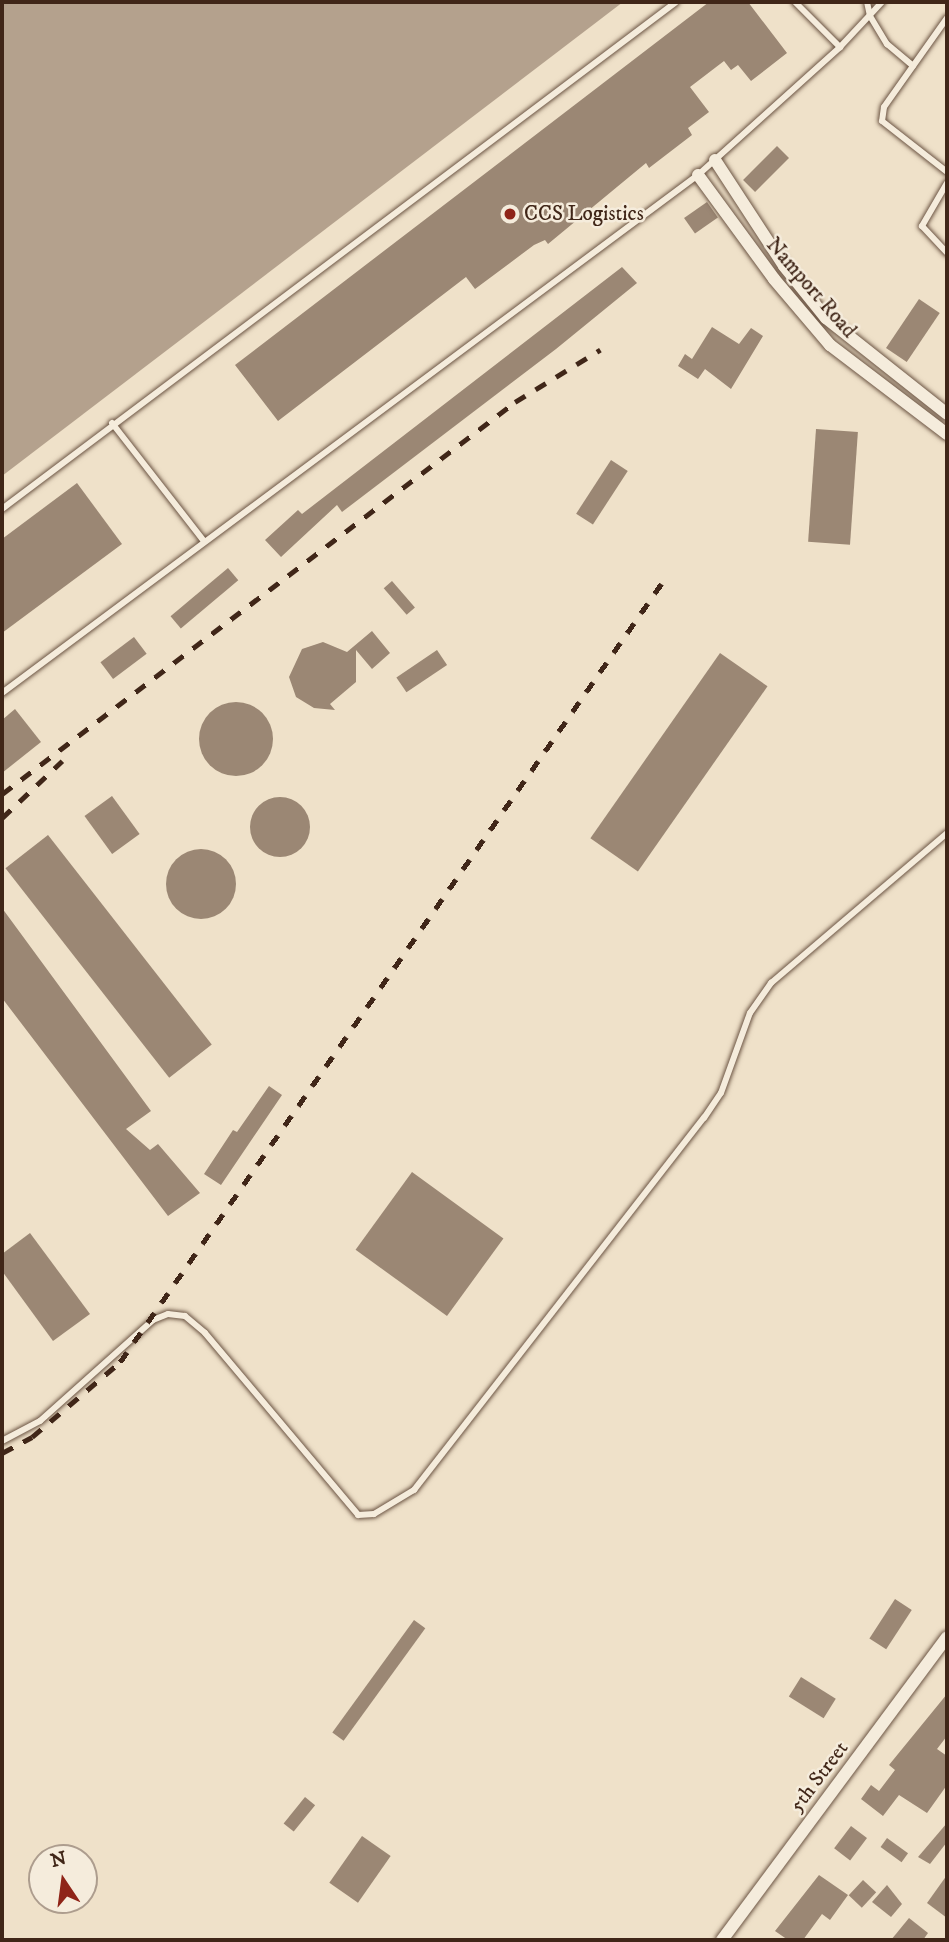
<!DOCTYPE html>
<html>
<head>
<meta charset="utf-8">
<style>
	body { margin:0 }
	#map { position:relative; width:949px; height:1942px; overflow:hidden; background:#efe1c9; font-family:"IM FELL DW Pica",serif }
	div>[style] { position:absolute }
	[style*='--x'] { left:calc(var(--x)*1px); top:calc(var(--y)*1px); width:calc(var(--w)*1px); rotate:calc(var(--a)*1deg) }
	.water>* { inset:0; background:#b4a18d }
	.building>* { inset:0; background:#9b8774; transform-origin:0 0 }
	.round { border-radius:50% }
	.roads { filter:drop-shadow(0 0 2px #6c5544) drop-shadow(0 0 2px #6c5544) }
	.service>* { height:6px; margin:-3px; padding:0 3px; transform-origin:3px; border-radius:3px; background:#f5ecdc }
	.minor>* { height:12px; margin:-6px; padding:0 6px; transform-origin:6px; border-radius:6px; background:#f5ecdc }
	.rail>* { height:4.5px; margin-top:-2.25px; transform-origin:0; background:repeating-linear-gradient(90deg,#402618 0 12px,transparent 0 24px) }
	.dots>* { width:19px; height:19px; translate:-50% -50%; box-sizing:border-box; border:4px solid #f5ecdc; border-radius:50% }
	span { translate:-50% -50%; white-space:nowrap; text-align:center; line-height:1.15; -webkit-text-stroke:5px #f5ecdc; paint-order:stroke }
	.poi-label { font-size:21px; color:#402618 }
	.left { translate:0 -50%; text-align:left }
	.street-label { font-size:21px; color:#402618 }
	.frame { position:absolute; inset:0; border:4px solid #402618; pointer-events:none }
	.north { position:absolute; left:28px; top:1844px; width:70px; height:70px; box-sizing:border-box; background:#f5ecdc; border:2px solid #ad9d8e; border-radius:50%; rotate:347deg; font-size:19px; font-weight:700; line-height:28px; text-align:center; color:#402618 }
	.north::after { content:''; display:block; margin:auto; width:24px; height:32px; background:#8f2418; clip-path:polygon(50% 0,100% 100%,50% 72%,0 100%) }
</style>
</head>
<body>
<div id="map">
	<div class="water">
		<i style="clip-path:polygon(2px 2px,623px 2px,2px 476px)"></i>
	</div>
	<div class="building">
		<i style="clip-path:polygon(709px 2px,748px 2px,787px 53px,751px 81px,738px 65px,731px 70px,724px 61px,690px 87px,709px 112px,688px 128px,692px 135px,649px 168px,646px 163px,548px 244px,545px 240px,534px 245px,475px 289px,466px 277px,278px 421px,235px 365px)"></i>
		<i style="left:777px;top:146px;width:17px;height:48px;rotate:45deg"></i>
		<i style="left:707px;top:202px;width:19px;height:28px;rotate:55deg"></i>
		<i style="clip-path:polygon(622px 267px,637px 283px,556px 349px,342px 512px,337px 505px,281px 557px,265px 540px,298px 510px,302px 514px)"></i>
		<i style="left:919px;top:299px;width:25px;height:59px;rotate:34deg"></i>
		<i style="clip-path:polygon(712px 327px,739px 344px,751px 328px,763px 336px,731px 389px,705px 369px,698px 379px,678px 366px,685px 354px,692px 359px)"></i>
		<i style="left:816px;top:429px;width:42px;height:113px;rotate:4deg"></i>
		<i style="left:611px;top:460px;width:20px;height:64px;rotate:33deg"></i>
		<i style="clip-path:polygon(77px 483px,122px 544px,2px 633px,2px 539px)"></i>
		<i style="left:228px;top:568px;width:16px;height:75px;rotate:50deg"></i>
		<i style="left:392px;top:581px;width:35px;height:11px;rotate:49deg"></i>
		<i style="clip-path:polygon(372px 631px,390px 653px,372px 669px,356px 650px,356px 682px,330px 704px,335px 710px,314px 708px,296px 697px,289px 677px,302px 649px,323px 642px,347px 652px)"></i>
		<i style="left:134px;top:637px;width:21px;height:42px;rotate:53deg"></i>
		<i style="left:437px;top:650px;width:18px;height:49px;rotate:56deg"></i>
		<i style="left:720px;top:653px;width:58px;height:226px;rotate:35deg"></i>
		<i class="round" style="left:199px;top:702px;width:74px;height:74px"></i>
		<i style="clip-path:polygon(15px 709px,41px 742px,2px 773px,2px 720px)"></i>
		<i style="left:112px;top:796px;width:47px;height:34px;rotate:54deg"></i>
		<i class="round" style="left:250px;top:797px;width:60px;height:60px"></i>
		<i style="left:48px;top:835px;width:266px;height:54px;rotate:52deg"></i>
		<i class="round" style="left:166px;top:849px;width:70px;height:70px"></i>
		<i style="clip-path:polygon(2px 908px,151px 1111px,126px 1129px,150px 1150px,158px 1144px,200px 1193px,168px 1216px,2px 998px)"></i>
		<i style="clip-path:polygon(269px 1086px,282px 1095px,221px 1185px,204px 1174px,233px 1130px,237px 1132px)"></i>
		<i style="left:412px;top:1172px;width:113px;height:96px;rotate:36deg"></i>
		<i style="clip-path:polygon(30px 1233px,90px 1314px,53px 1341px,2px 1271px,2px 1254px)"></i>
		<i style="left:895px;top:1599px;width:20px;height:47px;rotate:33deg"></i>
		<i style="left:414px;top:1620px;width:14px;height:139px;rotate:36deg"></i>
		<i style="left:801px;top:1677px;width:41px;height:23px;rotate:32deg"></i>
		<i style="clip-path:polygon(947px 1694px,947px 1736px,937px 1749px,947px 1756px,947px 1785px,927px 1813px,899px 1795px,883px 1816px,861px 1799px,871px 1785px,879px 1791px,895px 1770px,889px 1765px)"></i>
		<i style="left:305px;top:1797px;width:13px;height:34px;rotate:39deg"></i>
		<i style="clip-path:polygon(947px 1823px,947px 1842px,930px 1864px,918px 1857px)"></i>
		<i style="left:851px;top:1826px;width:20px;height:28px;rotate:37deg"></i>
		<i style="left:362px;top:1836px;width:35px;height:57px;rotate:35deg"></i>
		<i style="left:887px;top:1838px;width:26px;height:11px;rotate:36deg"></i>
		<i style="clip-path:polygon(819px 1875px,848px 1895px,830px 1920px,822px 1914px,803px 1940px,788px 1940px,775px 1931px)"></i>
		<i style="clip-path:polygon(947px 1875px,947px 1918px,927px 1903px)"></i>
		<i style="left:863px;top:1880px;width:18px;height:21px;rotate:43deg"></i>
		<i style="clip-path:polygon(887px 1885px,902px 1904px,891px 1917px,872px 1902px)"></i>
		<i style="clip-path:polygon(909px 1918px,928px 1933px,923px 1940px,891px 1940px)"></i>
	</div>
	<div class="roads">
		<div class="service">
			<i style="--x:795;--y:2;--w:64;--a:45"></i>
			<i style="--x:867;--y:2;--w:14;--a:78"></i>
			<i style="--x:870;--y:16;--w:33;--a:59"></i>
			<i style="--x:887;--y:44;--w:34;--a:40"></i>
			<i style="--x:947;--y:18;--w:109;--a:125.3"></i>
			<i style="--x:884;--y:107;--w:14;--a:98"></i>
			<i style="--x:882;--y:121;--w:83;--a:38.1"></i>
			<i style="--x:947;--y:183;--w:50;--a:120.2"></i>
			<i style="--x:922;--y:226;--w:37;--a:47"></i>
			<i style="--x:112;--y:423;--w:150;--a:52.1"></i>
			<i style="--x:2;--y:509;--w:843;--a:-36.95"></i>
			<i style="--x:2;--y:693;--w:868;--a:-36.66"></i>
			<i style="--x:698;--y:175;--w:191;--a:-42"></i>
			<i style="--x:840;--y:47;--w:62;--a:-47"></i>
			<i style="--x:2;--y:1441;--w:43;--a:-27.8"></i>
			<i style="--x:40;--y:1421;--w:152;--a:-41.8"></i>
			<i style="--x:153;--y:1320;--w:16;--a:-22"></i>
			<i style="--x:168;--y:1314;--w:17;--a:7"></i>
			<i style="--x:185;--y:1316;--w:26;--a:40"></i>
			<i style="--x:205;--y:1333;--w:238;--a:49.9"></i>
			<i style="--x:358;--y:1515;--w:16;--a:-4"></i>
			<i style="--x:374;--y:1514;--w:47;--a:-31"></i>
			<i style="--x:414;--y:1490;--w:472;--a:-52.1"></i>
			<i style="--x:704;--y:1118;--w:30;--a:-56"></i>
			<i style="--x:721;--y:1093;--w:85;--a:-70.1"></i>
			<i style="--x:750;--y:1013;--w:37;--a:-55"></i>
			<i style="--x:771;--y:983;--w:231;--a:-40.4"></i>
		</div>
		<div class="minor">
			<i style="--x:715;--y:160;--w:126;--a:56.9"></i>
			<i style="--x:784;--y:266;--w:67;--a:51.1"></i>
			<i style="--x:826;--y:318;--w:154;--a:38.4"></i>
			<i style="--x:698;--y:175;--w:129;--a:53.8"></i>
			<i style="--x:774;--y:279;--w:87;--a:49.7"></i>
			<i style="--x:830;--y:345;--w:147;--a:37.3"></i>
			<i style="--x:722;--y:1940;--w:377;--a:-53.4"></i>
		</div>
	</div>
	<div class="rail">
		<i style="--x:2;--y:794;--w:646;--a:-37.38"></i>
		<i style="--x:515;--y:402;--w:100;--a:-31.5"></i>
		<i style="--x:2;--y:818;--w:83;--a:-43.5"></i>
		<i style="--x:2;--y:1453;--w:34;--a:-28"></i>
		<i style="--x:32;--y:1437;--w:116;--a:-40.4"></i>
		<i style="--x:120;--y:1362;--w:956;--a:-55.18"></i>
	</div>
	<div class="dots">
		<i style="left:510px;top:214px;background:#8f2418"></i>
	</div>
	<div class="poi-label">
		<span class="left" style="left:524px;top:214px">CCS Logistics</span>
	</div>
	<div class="street-label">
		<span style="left:811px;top:288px;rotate:49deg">Namport Road</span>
		<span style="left:819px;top:1777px;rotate:-53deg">5th Street</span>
	</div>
	<div class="frame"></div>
	<div class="north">N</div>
</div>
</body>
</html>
